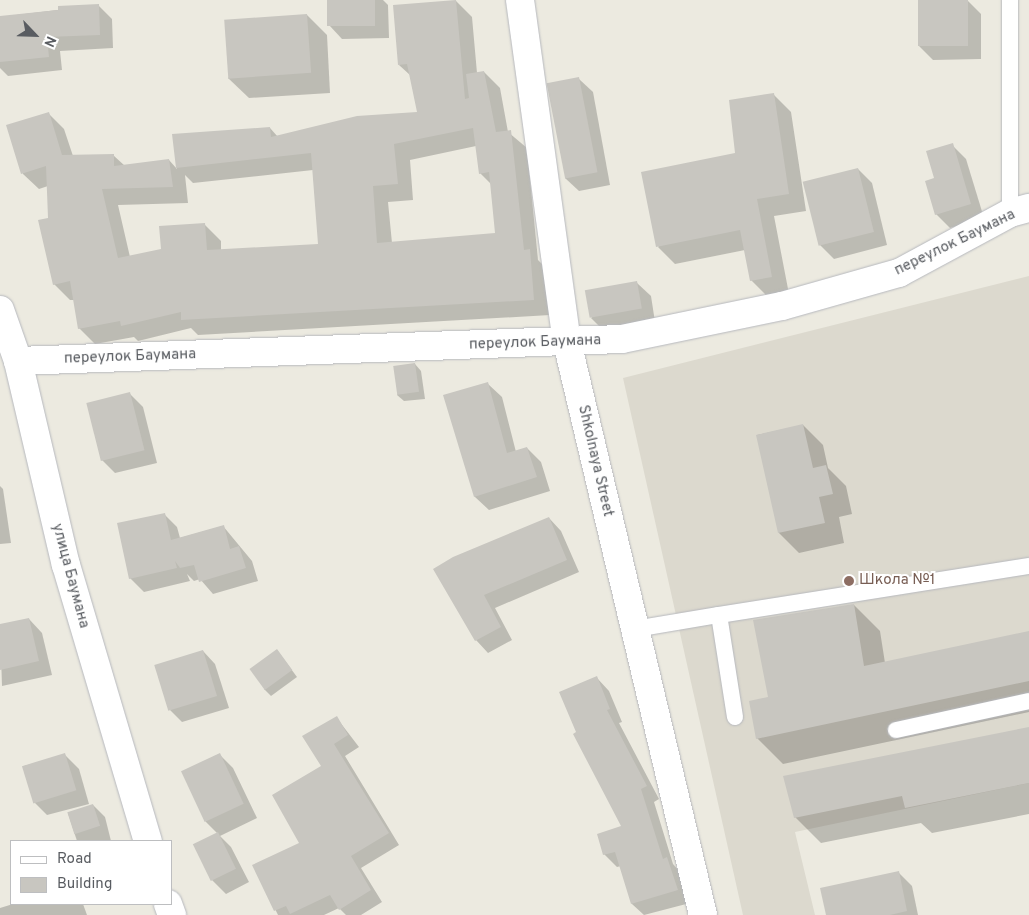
<!DOCTYPE html>
<html>
<head>
<meta charset="utf-8">
<style>
	body { margin:0 }
	#map { position:relative; width:1029px; height:915px; overflow:hidden; background:#eceae0; font-family:Overpass,sans-serif }
	div>[style] { position:absolute }
	[style*='--x'] { left:calc(var(--x)*1px); top:calc(var(--y)*1px); width:calc(var(--w)*1px); rotate:calc(var(--a)*1deg) }
	.education>* { inset:0; background:#dcd9ce }
	.shadow>* { inset:0; background:#0003 }
	.building>* { inset:0; background:#c8c6c0; transform-origin:0 0 }
	.roads { filter:drop-shadow(0 0 1px #b6b8bd) drop-shadow(0 0 1px #b6b8bd) }
	.lane>* { height:16px; margin:-8px; padding:0 8px; transform-origin:8px; border-radius:8px; background:#fff }
	.street>* { height:28px; margin:-14px; padding:0 14px; transform-origin:14px; border-radius:14px; background:#fff }
	.dots>* { width:14px; height:14px; translate:-50% -50%; box-sizing:border-box; border:2px solid #fff; border-radius:50% }
	span { translate:-50% -50%; white-space:nowrap; text-align:center; line-height:1.15; -webkit-text-stroke:4px #fff; paint-order:stroke }
	.street-label { font-size:15px; color:#595c61 }
	.education-label { font-size:15px; color:#785e54 }
	.left { translate:0 -50%; text-align:left }
	.legend { position:absolute; left:10px; top:840px; width:162px; height:65px; box-sizing:border-box; background:#fff; border:1px solid #bdbec0; margin:0; padding:6px 9px; list-style:none; font-size:15px; color:#595c61 }
	.legend li { display:flex; align-items:center; gap:10px; height:25px }
	.legend b { width:25px; border:1px solid #bdbec0 }
	.north { position:absolute; left:10px; top:10px; width:50px; height:50px; -webkit-text-stroke:4px #fff; paint-order:stroke; rotate:114deg; font-size:14px; font-weight:700; line-height:20px; text-align:center; color:#595c61 }
	.north::after { content:''; display:block; margin:auto; width:18px; height:22px; background:#595c61; clip-path:polygon(50% 0,100% 100%,50% 72%,0 100%) }
</style>
</head>
<body>
<div id="map">
	<div class="education">
		<i style="clip-path:polygon(1029px 276px,1029px 783px,795px 832px,815px 915px,743px 915px,623px 378px)"></i>
	</div>
	<div class="shadow">
		<i style="clip-path:polygon(328px 0,383px 0,388px 5px,389px 38px,342px 39px,329px 25px)"></i>
		<i style="clip-path:polygon(967px 0,981px 14px,981px 59px,933px 60px,919px 46px)"></i>
		<i style="clip-path:polygon(evenodd,456px 1px,472px 17px,477px 73px,484px 72px,500px 88px,508px 132px,527px 148px,538px 260px,545px 267px,550px 315px,198px 335px,191px 328px,138px 341px,134px 337px,95px 344px,79px 328px,74px 300px,70px 300px,54px 284px,48px 186px,39px 189px,23px 174px,8px 126px,48px 113px,64px 129px,73px 156px,113px 155px,125px 166px,169px 160px,177px 169px,174px 135px,270px 128px,278px 137px,418px 113px,410px 75px,399px 65px,456px 1px,476px 146px,480px 173px,491px 184px,496px 235px,392px 243px,388px 202px,413px 200px,410px 160px,476px 146px,456px 1px,313px 170px,319px 245px,221px 250px,221px 241px,205px 225px,162px 250px,130px 257px,118px 205px,188px 203px,185px 175px,193px 183px,313px 170px)"></i>
		<i style="clip-path:polygon(98px 5px,112px 19px,113px 48px,60px 51px,62px 70px,8px 76px,0 68px,0 17px)"></i>
		<i style="clip-path:polygon(307px 15px,327px 35px,330px 93px,249px 98px,228px 78px)"></i>
		<i style="clip-path:polygon(579px 79px,593px 92px,610px 185px,579px 191px,565px 178px)"></i>
		<i style="clip-path:polygon(774px 95px,791px 112px,806px 211px,774px 216px,789px 294px,769px 298px,751px 280px,745px 250px,675px 264px,658px 247px,736px 154px)"></i>
		<i style="clip-path:polygon(952px 145px,966px 159px,984px 218px,950px 228px,936px 214px,936px 179px)"></i>
		<i style="clip-path:polygon(858px 169px,872px 183px,887px 245px,834px 259px,820px 245px)"></i>
		<i style="clip-path:polygon(637px 283px,651px 296px,655px 322px,605px 332px,591px 318px)"></i>
		<i style="clip-path:polygon(415px 364px,421px 371px,425px 399px,404px 401px,397px 395px)"></i>
		<i style="clip-path:polygon(488px 384px,502px 397px,516px 452px,527px 448px,541px 462px,550px 491px,489px 510px,475px 497px,445px 396px)"></i>
		<i style="clip-path:polygon(129px 393px,143px 407px,157px 463px,115px 473px,101px 459px)"></i>
		<i style="clip-path:polygon(803px 425px,823px 445px,828px 468px,846px 486px,852px 514px,839px 517px,844px 543px,799px 553px,779px 533px,757px 435px)"></i>
		<i style="clip-path:polygon(0 486px,3px 489px,11px 543px,0 544px)"></i>
		<i style="clip-path:polygon(164px 514px,177px 527px,180px 538px,223px 526px,252px 561px,258px 581px,213px 594px,200px 579px,194px 581px,187px 574px,190px 581px,144px 592px,130px 578px)"></i>
		<i style="clip-path:polygon(549px 518px,561px 531px,579px 572px,495px 608px,512px 640px,488px 653px,476px 640px,435px 570px)"></i>
		<i style="clip-path:polygon(854px 605px,880px 631px,885px 663px,1029px 633px,1029px 712px,783px 764px,757px 738px,770px 698px)"></i>
		<i style="clip-path:polygon(29px 619px,42px 633px,52px 675px,2px 686px,0 626px)"></i>
		<i style="clip-path:polygon(277px 650px,297px 677px,271px 696px,264px 689px)"></i>
		<i style="clip-path:polygon(203px 651px,215px 664px,229px 708px,182px 722px,170px 710px)"></i>
		<i style="clip-path:polygon(597px 678px,609px 691px,622px 722px,619px 723px,659px 799px,654px 802px,673px 864px,680px 872px,690px 903px,644px 915px,632px 904px,621px 866px,617px 867px,604px 854px,623px 827px,577px 732px)"></i>
		<i style="clip-path:polygon(336px 717px,359px 747px,345px 756px,399px 845px,361px 868px,382px 902px,361px 915px,346px 915px,339px 908px,324px 915px,278px 915px,254px 866px,301px 843px)"></i>
		<i style="clip-path:polygon(1029px 728px,1029px 814px,932px 833px,921px 823px,821px 843px,795px 817px)"></i>
		<i style="clip-path:polygon(219px 754px,233px 768px,257px 818px,220px 836px,231px 847px,249px 882px,226px 894px,212px 880px,218px 834px,206px 822px,183px 772px)"></i>
		<i style="clip-path:polygon(65px 755px,79px 769px,89px 804px,47px 815px,34px 802px,24px 766px)"></i>
		<i style="clip-path:polygon(93px 805px,105px 817px,111px 841px,77px 841px,68px 813px)"></i>
		<i style="clip-path:polygon(899px 873px,912px 886px,918px 915px,827px 915px)"></i>
		<i style="clip-path:polygon(13px 904px,83px 904px,87px 915px,0 915px,0 908px)"></i>
	</div>
	<div class="building">
		<i style="left:327px;top:0;width:48px;height:26px"></i>
		<i style="clip-path:polygon(evenodd,456px 0,465px 99px,469px 98px,466px 74px,484px 71px,496px 132px,511px 130px,524px 250px,530px 249px,534px 300px,181px 320px,181px 312px,121px 326px,120px 321px,78px 329px,70px 281px,53px 285px,38px 220px,48px 218px,46px 166px,21px 174px,6px 125px,49px 112px,62px 155px,114px 154px,114px 166px,169px 159px,173px 187px,102px 189px,118px 258px,161px 249px,159px 226px,205px 223px,207px 250px,318px 244px,311px 153px,176px 168px,172px 134px,270px 127px,271px 137px,357px 116px,417px 112px,407px 64px,398px 65px,393px 5px,456px 0,473px 128px,479px 174px,489px 172px,495px 233px,377px 243px,373px 186px,398px 184px,394px 144px,473px 128px)"></i>
		<i style="left:918px;top:0;width:50px;height:46px"></i>
		<i style="clip-path:polygon(99px 4px,100px 35px,47px 37px,49px 57px,0 62px,0 16px,58px 10px,58px 6px)"></i>
		<i style="left:307px;top:14px;width:59px;height:83px;rotate:86deg"></i>
		<i style="left:579px;top:77px;width:97px;height:33px;rotate:79deg"></i>
		<i style="clip-path:polygon(774px 93px,789px 194px,757px 199px,772px 277px,750px 281px,740px 230px,656px 247px,641px 172px,735px 153px,729px 100px)"></i>
		<i style="clip-path:polygon(953px 143px,971px 204px,935px 215px,925px 181px,934px 178px,926px 151px)"></i>
		<i style="left:858px;top:168px;width:66px;height:57px;rotate:76deg"></i>
		<i style="left:637px;top:281px;width:28px;height:53px;rotate:80deg"></i>
		<i style="left:415px;top:363px;width:29px;height:22px;rotate:82deg"></i>
		<i style="clip-path:polygon(488px 382px,507px 453px,527px 447px,537px 477px,474px 497px,443px 395px)"></i>
		<i style="left:130px;top:392px;width:60px;height:45px;rotate:76deg"></i>
		<i style="clip-path:polygon(803px 424px,813px 468px,826px 465px,833px 494px,819px 497px,825px 523px,778px 533px,756px 435px)"></i>
		<i style="clip-path:polygon(165px 513px,171px 540px,224px 525px,230px 549px,239px 546px,246px 568px,199px 582px,194px 565px,180px 568px,175px 561px,177px 568px,129px 579px,117px 523px)"></i>
		<i style="clip-path:polygon(549px 517px,567px 560px,484px 595px,501px 627px,475px 641px,433px 569px,453px 557px)"></i>
		<i style="clip-path:polygon(854px 604px,864px 666px,1029px 631px,1029px 681px,756px 739px,749px 701px,768px 697px,753px 620px)"></i>
		<i style="clip-path:polygon(29px 618px,39px 661px,0 670px,0 624px)"></i>
		<i style="left:277px;top:649px;width:26px;height:34px;rotate:54deg"></i>
		<i style="left:203px;top:650px;width:48px;height:51px;rotate:73deg"></i>
		<i style="clip-path:polygon(597px 676px,610px 709px,607px 710px,647px 786px,641px 789px,663px 859px,667px 857px,678px 890px,631px 904px,615px 852px,603px 855px,597px 834px,621px 826px,573px 734px,576px 732px,559px 692px)"></i>
		<i style="clip-path:polygon(337px 716px,348px 735px,334px 744px,389px 833px,351px 856px,371px 890px,339px 910px,330px 895px,290px 914px,286px 906px,274px 911px,252px 865px,299px 843px,272px 795px,321px 766px,302px 736px)"></i>
		<i style="clip-path:polygon(1029px 727px,1029px 783px,905px 808px,902px 796px,794px 818px,783px 776px)"></i>
		<i style="left:65px;top:753px;width:39px;height:45px;rotate:73deg"></i>
		<i style="left:220px;top:753px;width:56px;height:43px;rotate:65deg"></i>
		<i style="left:93px;top:804px;width:23px;height:27px;rotate:72deg"></i>
		<i style="left:218px;top:832px;width:41px;height:28px;rotate:64deg"></i>
		<i style="clip-path:polygon(899px 871px,907px 911px,890px 915px,826px 915px,820px 888px)"></i>
	</div>
	<div class="roads">
		<div class="lane">
			<i style="--x:1010;--y:0;--w:213;--a:90"></i>
			<i style="--x:635;--y:629;--w:85;--a:-9.5"></i>
			<i style="--x:735;--y:717;--w:103;--a:-98.9"></i>
			<i style="--x:719;--y:615;--w:314;--a:-9"></i>
			<i style="--x:896;--y:730;--w:136;--a:-12.3"></i>
		</div>
		<div class="street">
			<i style="--x:520;--y:0;--w:345;--a:82.2"></i>
			<i style="--x:567;--y:342;--w:589;--a:76.65"></i>
			<i style="--x:0;--y:310;--w:54;--a:70.6"></i>
			<i style="--x:18;--y:361;--w:210;--a:76.8"></i>
			<i style="--x:66;--y:565;--w:288;--a:73.5"></i>
			<i style="--x:18;--y:361;--w:604;--a:-2.09"></i>
			<i style="--x:622;--y:339;--w:163;--a:-11.7"></i>
			<i style="--x:782;--y:306;--w:122;--a:-15.8"></i>
			<i style="--x:899;--y:273;--w:126;--a:-28.4"></i>
			<i style="--x:1010;--y:213;--w:20;--a:-15"></i>
			<i style="--x:168;--y:904;--w:12;--a:70"></i>
		</div>
	</div>
	<div class="dots">
		<i style="left:849px;top:581px;background:#8d6e63"></i>
	</div>
	<div class="street-label">
		<span style="left:955px;top:243px;rotate:-26deg">переулок Баумана</span>
		<span style="left:535px;top:343px;rotate:-2deg">переулок Баумана</span>
		<span style="left:130px;top:357px;rotate:-2deg">переулок Баумана</span>
		<span style="left:595px;top:461px;rotate:77deg">Shkolnaya Street</span>
		<span style="left:70px;top:576px;rotate:75deg">улица Баумана</span>
	</div>
	<div class="education-label">
		<span class="left" style="left:859px;top:581px">Школа №1</span>
	</div>
	<ul class="legend">
	<li><b style="height:6px;background:#fff"></b>Road</li>
	<li><b style="height:14px;background:#c8c6c0"></b>Building</li>
	</ul>
	<div class="north">N</div>
</div>
</body>
</html>
